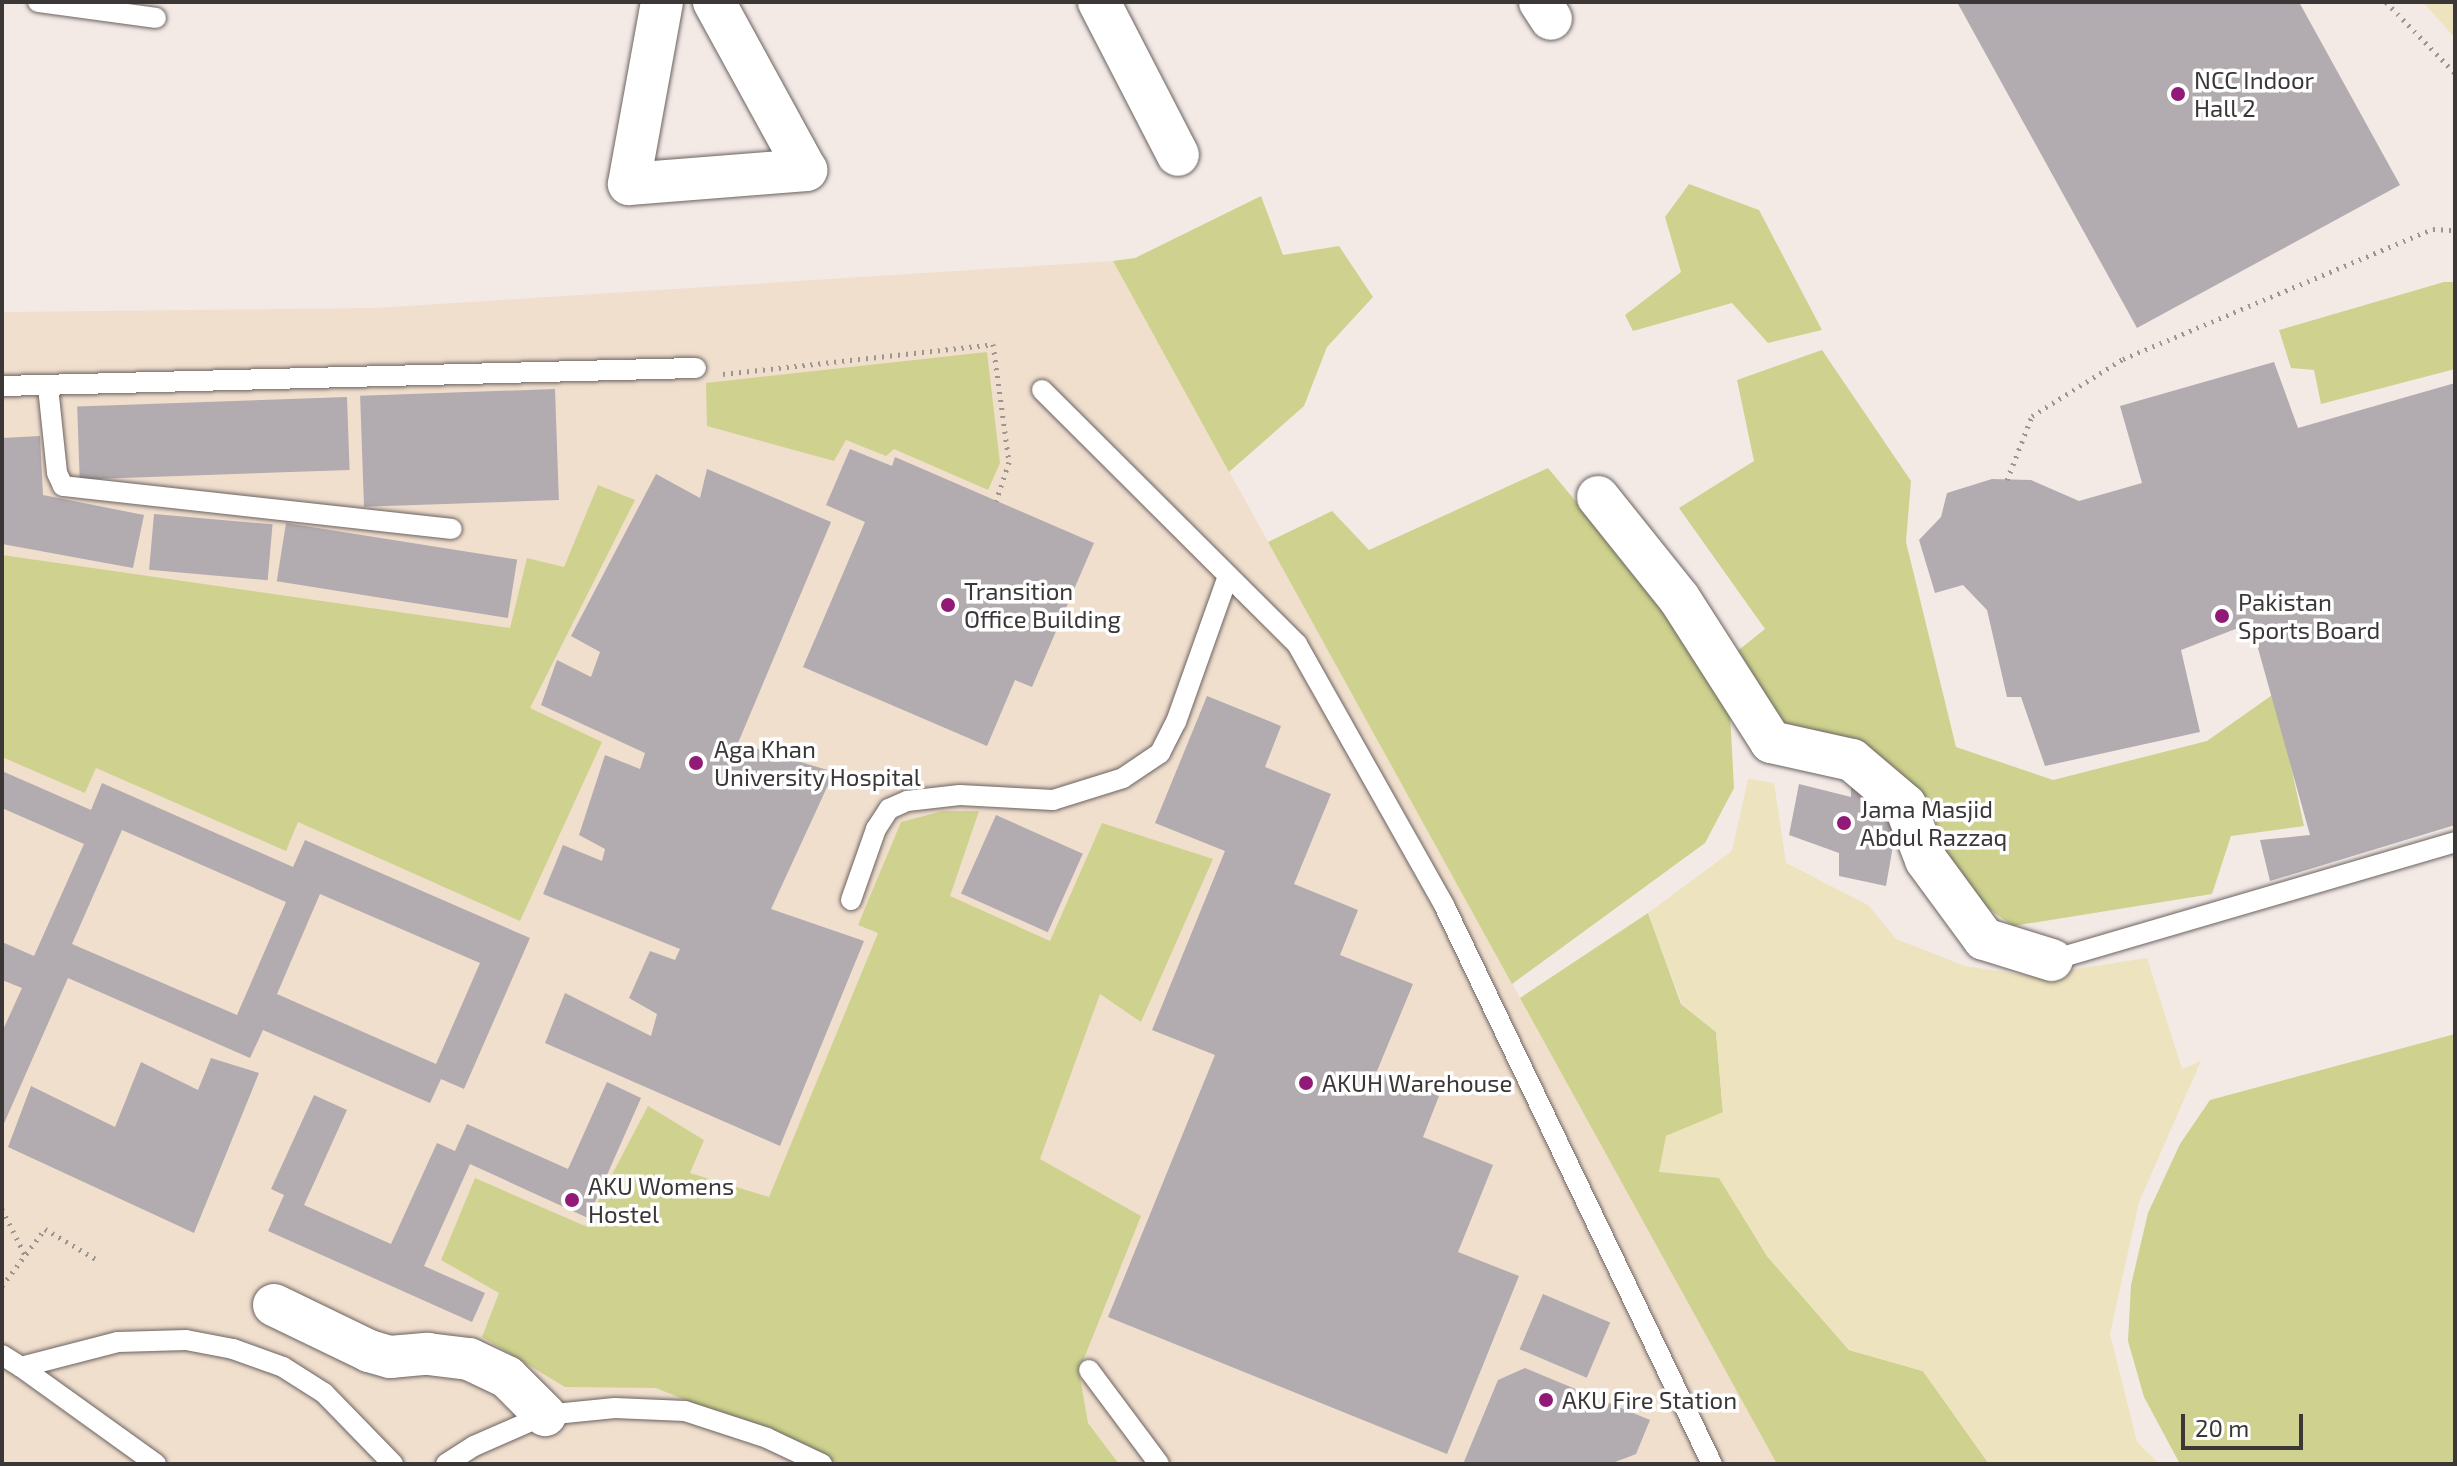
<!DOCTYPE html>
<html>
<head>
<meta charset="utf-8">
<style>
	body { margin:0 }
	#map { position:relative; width:2457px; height:1466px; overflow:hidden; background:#f3eae6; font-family:"Exo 2",sans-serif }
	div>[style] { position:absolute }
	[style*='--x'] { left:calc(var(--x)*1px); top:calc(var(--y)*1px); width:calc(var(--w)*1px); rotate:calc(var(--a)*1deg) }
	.medical>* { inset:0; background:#f1dfce }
	.green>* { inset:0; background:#ced28e }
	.sand>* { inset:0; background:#ede3be }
	.building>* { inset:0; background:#b2abb0; transform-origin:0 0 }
	.path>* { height:5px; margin-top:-2.5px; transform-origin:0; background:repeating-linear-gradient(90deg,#9c9693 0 2px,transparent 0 8px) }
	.roads { filter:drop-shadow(0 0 2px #6b6360) drop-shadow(0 0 2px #6b6360) }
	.lane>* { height:20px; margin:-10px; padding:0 10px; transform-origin:10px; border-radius:10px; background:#fff }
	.street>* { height:42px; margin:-21px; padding:0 21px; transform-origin:21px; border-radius:21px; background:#fff }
	.dots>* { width:22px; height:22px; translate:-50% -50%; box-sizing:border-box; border:4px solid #fff; border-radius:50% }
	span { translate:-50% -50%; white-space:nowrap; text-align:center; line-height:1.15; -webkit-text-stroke:7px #fff; paint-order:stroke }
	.poi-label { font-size:24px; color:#3b3736 }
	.left { translate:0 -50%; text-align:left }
	.frame { position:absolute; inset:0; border:4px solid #3b3736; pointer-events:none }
	.scale { position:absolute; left:2181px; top:1414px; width:122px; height:36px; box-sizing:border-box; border:4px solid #3b3736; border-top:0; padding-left:10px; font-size:24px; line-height:28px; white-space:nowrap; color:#3b3736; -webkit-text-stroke:6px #fff; paint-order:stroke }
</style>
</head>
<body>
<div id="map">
	<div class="medical">
		<i style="clip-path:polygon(1113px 261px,1778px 1464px,2px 1464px,2px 312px,375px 308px)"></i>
	</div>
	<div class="green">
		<i style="clip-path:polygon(1689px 184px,1759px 210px,1822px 330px,1768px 343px,1732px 303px,1633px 331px,1625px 315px,1681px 272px,1665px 217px)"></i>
		<i style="clip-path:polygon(1261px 196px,1283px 255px,1339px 246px,1373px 297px,1327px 347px,1304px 406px,1229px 472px,1113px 261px,1135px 258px)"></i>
		<i style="clip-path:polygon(2444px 282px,2455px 282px,2455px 369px,2321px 404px,2314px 370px,2291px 368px,2279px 330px)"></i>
		<i style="clip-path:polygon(1822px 350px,1911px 481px,1906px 542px,1956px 747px,2053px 780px,2207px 741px,2275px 693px,2304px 826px,2231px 836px,2212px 894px,2013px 926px,1954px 884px,1933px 812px,1859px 747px,1781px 726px,1735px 653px,1765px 629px,1679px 508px,1754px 461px,1737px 380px)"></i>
		<i style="clip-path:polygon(987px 352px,1000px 463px,988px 490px,894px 449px,886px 456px,846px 440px,834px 461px,707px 426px,706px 383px)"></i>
		<i style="clip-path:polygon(1548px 468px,1663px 606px,1730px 712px,1734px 788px,1705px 843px,1512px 984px,1268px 542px,1332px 511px,1369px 550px)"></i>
		<i style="clip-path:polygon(598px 485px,635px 500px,530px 708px,602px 742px,520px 921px,298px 822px,286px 851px,96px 768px,85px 793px,2px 757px,2px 555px,510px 628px,527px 558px,564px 567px)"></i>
		<i style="clip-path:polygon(943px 811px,979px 811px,950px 896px,1050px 941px,1102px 823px,1213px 859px,1141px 1022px,1100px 994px,1040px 1159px,1141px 1216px,1079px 1371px,1088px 1423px,1119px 1464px,841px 1464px,656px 1388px,565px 1387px,482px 1337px,499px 1293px,441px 1260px,475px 1178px,585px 1226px,648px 1106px,704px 1140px,690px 1173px,769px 1197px,878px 933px,858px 925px,901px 822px)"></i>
		<i style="clip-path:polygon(1648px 913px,1681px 1004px,1716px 1032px,1723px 1113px,1666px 1136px,1719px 1177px,1767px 1256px,1849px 1350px,1923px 1371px,1989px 1464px,1777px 1464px,1520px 998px)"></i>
		<i style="clip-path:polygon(2455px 1034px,2455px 1464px,2180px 1464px,2144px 1397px,2128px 1341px,2131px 1285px,2148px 1213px,2180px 1144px,2210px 1100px)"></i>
	</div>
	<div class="sand">
		<i style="clip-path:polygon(2423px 2px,2455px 2px,2455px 38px)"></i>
		<i style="clip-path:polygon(1748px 779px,1774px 783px,1786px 863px,1868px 905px,1896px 939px,1965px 966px,2030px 976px,2147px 958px,2182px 1069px,2201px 1061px,2139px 1202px,2110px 1334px,2137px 1442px,2159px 1464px,1989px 1464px,1923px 1371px,1849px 1350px,1767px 1256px,1719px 1178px,1659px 1172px,1666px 1136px,1723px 1112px,1716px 1032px,1682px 1004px,1648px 913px,1732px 851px)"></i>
	</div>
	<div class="building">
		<i style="clip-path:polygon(1957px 2px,2299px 2px,2400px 185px,2137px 328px)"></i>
		<i style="clip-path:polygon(2274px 362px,2298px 428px,2455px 383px,2455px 825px,2270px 881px,2260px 840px,2310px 835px,2251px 623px,2181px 650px,2200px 732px,2045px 766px,2021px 697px,2007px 697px,1987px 610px,1963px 585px,1935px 593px,1919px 540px,1941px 517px,1947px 493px,1992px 479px,2031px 480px,2079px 501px,2142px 483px,2120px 406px)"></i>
		<i style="left:555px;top:389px;width:111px;height:195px;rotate:88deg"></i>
		<i style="left:347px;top:397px;width:73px;height:270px;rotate:88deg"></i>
		<i style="clip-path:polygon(40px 436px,43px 495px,144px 515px,133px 568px,2px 544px,2px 438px)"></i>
		<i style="clip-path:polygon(850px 449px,892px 466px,895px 457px,1094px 543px,1032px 687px,1015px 680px,987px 746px,803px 667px,865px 522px,826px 505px)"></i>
		<i style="clip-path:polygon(707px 469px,831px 522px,738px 743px,834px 772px,771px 909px,864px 941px,780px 1146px,545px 1043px,565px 993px,651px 1036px,657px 1014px,629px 998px,650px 951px,675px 960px,680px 949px,543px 894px,563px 845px,602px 861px,605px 849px,579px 835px,605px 755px,640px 769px,645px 753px,541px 705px,557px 660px,591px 677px,600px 652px,571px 636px,656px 474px,700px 498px)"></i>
		<i style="left:154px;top:514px;width:119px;height:56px;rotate:5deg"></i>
		<i style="left:286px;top:523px;width:234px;height:59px;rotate:9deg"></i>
		<i style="clip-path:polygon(1207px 696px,1281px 726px,1265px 767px,1331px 794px,1294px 884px,1358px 910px,1340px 955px,1413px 984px,1377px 1071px,1439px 1096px,1423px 1137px,1493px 1165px,1458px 1252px,1519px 1276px,1447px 1454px,1108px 1317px,1215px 1055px,1152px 1030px,1225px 851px,1155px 823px)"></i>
		<i style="clip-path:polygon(evenodd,2px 771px,91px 810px,102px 783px,293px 867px,305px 840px,530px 938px,464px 1089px,441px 1079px,430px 1103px,263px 1030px,250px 1058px,68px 978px,2px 1128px,2px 1032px,22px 988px,2px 980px,2px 942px,34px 956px,84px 844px,2px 808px,2px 771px,122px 830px,286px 902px,237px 1015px,72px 944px,122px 830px,2px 771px,320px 894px,480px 963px,436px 1064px,277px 994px,320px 894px)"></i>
		<i style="clip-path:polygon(1851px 780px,1899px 811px,1886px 886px,1839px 876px,1839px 853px,1789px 835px,1799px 784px,1851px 797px)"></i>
		<i style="left:996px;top:815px;width:95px;height:86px;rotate:24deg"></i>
		<i style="clip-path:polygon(211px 1058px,259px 1073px,194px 1233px,8px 1147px,31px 1086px,115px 1127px,141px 1062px,198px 1090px)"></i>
		<i style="clip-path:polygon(607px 1082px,641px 1098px,588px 1218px,470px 1164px,424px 1266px,485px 1293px,472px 1322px,268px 1231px,284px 1195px,271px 1189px,314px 1095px,347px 1110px,304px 1205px,391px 1244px,437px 1143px,455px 1151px,467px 1124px,568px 1169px)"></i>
		<i style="left:1543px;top:1294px;width:73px;height:60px;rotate:23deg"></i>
		<i style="clip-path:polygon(1525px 1368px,1650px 1420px,1636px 1454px,1610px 1464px,1463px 1464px,1498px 1380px)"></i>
	</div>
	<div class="path">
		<i style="--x:2386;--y:2;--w:99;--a:45.8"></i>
		<i style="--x:723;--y:374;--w:272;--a:-6.3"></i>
		<i style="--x:993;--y:344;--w:119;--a:82.3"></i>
		<i style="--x:1009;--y:462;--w:41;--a:108.4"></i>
		<i style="--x:2007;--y:480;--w:69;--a:-68.7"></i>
		<i style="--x:2032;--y:416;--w:107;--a:-32.1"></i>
		<i style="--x:2123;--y:359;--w:336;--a:-22.8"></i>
		<i style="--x:2433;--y:229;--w:22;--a:3"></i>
		<i style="--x:2;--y:1209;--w:51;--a:63.4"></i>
		<i style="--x:2;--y:1286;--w:71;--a:-53"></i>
		<i style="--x:45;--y:1229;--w:63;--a:30.7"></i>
	</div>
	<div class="roads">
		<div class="lane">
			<i style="--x:38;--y:2;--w:119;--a:7.7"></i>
			<i style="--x:2;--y:386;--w:694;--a:-1.49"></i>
			<i style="--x:48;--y:387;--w:86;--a:84"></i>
			<i style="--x:57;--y:473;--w:14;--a:65"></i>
			<i style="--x:63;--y:486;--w:391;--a:6.3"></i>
			<i style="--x:1042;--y:390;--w:360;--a:44.9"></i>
			<i style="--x:1297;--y:644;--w:300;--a:60.6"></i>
			<i style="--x:1444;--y:905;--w:620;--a:64.39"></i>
			<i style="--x:851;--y:900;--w:75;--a:-70.6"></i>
			<i style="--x:876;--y:829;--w:24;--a:-57"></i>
			<i style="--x:889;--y:809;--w:20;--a:-24"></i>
			<i style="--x:907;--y:801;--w:53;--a:-6.5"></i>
			<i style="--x:960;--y:795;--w:93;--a:3.1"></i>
			<i style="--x:1053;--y:800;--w:73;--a:-17.4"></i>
			<i style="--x:1123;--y:778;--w:45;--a:-34"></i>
			<i style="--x:1160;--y:753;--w:35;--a:-63"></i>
			<i style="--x:1176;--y:722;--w:155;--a:-70.4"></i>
			<i style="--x:2052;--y:960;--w:420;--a:-16.3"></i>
			<i style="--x:2;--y:1355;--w:22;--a:32"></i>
			<i style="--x:21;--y:1367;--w:100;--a:-14.5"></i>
			<i style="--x:118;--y:1342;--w:68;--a:-1.7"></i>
			<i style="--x:186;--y:1340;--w:48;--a:10.8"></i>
			<i style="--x:233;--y:1349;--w:53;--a:19.8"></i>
			<i style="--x:283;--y:1367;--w:49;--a:32.4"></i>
			<i style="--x:324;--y:1393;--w:99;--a:45.8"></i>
			<i style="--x:21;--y:1367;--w:166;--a:35.7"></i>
			<i style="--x:1089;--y:1370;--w:117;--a:53.3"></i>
			<i style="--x:446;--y:1464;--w:33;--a:-33"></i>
			<i style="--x:474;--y:1446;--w:77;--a:-23.6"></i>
			<i style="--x:545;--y:1415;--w:70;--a:-5.7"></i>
			<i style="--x:615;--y:1408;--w:70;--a:2.5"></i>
			<i style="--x:685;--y:1411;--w:86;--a:18.2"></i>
			<i style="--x:767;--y:1438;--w:61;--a:25.3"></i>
		</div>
		<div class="street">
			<i style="--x:662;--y:2;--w:185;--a:100.3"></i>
			<i style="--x:629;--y:184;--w:178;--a:-4.5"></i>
			<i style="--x:806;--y:170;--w:192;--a:-118.7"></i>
			<i style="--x:1099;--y:2;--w:172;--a:62.7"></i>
			<i style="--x:1540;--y:2;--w:20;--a:57"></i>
			<i style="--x:1598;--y:497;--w:129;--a:51.3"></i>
			<i style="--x:1679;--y:598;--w:171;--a:57.4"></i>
			<i style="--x:1771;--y:742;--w:83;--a:12.5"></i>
			<i style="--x:1852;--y:760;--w:70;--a:40.3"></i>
			<i style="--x:1905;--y:805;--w:59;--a:69.1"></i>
			<i style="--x:1926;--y:860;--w:98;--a:53.7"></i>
			<i style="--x:1984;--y:939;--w:71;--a:17.2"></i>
			<i style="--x:274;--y:1305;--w:106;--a:25.8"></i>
			<i style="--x:369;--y:1351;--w:22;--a:16"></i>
			<i style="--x:390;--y:1357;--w:38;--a:-5"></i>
			<i style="--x:428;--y:1354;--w:41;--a:7"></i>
			<i style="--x:469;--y:1359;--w:42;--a:25.3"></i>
			<i style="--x:507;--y:1377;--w:54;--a:45"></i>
		</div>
	</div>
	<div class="dots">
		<i style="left:2178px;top:94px;background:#911a78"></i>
		<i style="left:948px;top:605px;background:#911a78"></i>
		<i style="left:2222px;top:616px;background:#911a78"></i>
		<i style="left:696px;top:763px;background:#911a78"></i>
		<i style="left:1844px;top:823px;background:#911a78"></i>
		<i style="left:1306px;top:1083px;background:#911a78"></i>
		<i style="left:572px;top:1200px;background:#911a78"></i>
		<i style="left:1546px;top:1400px;background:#911a78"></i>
	</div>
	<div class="poi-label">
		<span class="left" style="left:2194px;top:94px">NCC Indoor<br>Hall 2</span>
		<span class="left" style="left:964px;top:605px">Transition<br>Office Building</span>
		<span class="left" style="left:2238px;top:616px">Pakistan<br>Sports Board</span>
		<span class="left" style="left:714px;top:763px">Aga Khan<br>University Hospital</span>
		<span class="left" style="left:1860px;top:823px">Jama Masjid<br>Abdul Razzaq</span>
		<span class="left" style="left:1322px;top:1083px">AKUH Warehouse</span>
		<span class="left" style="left:588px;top:1200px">AKU Womens<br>Hostel</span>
		<span class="left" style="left:1562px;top:1400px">AKU Fire Station</span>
	</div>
	<div class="frame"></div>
	<div class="scale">20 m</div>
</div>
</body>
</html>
